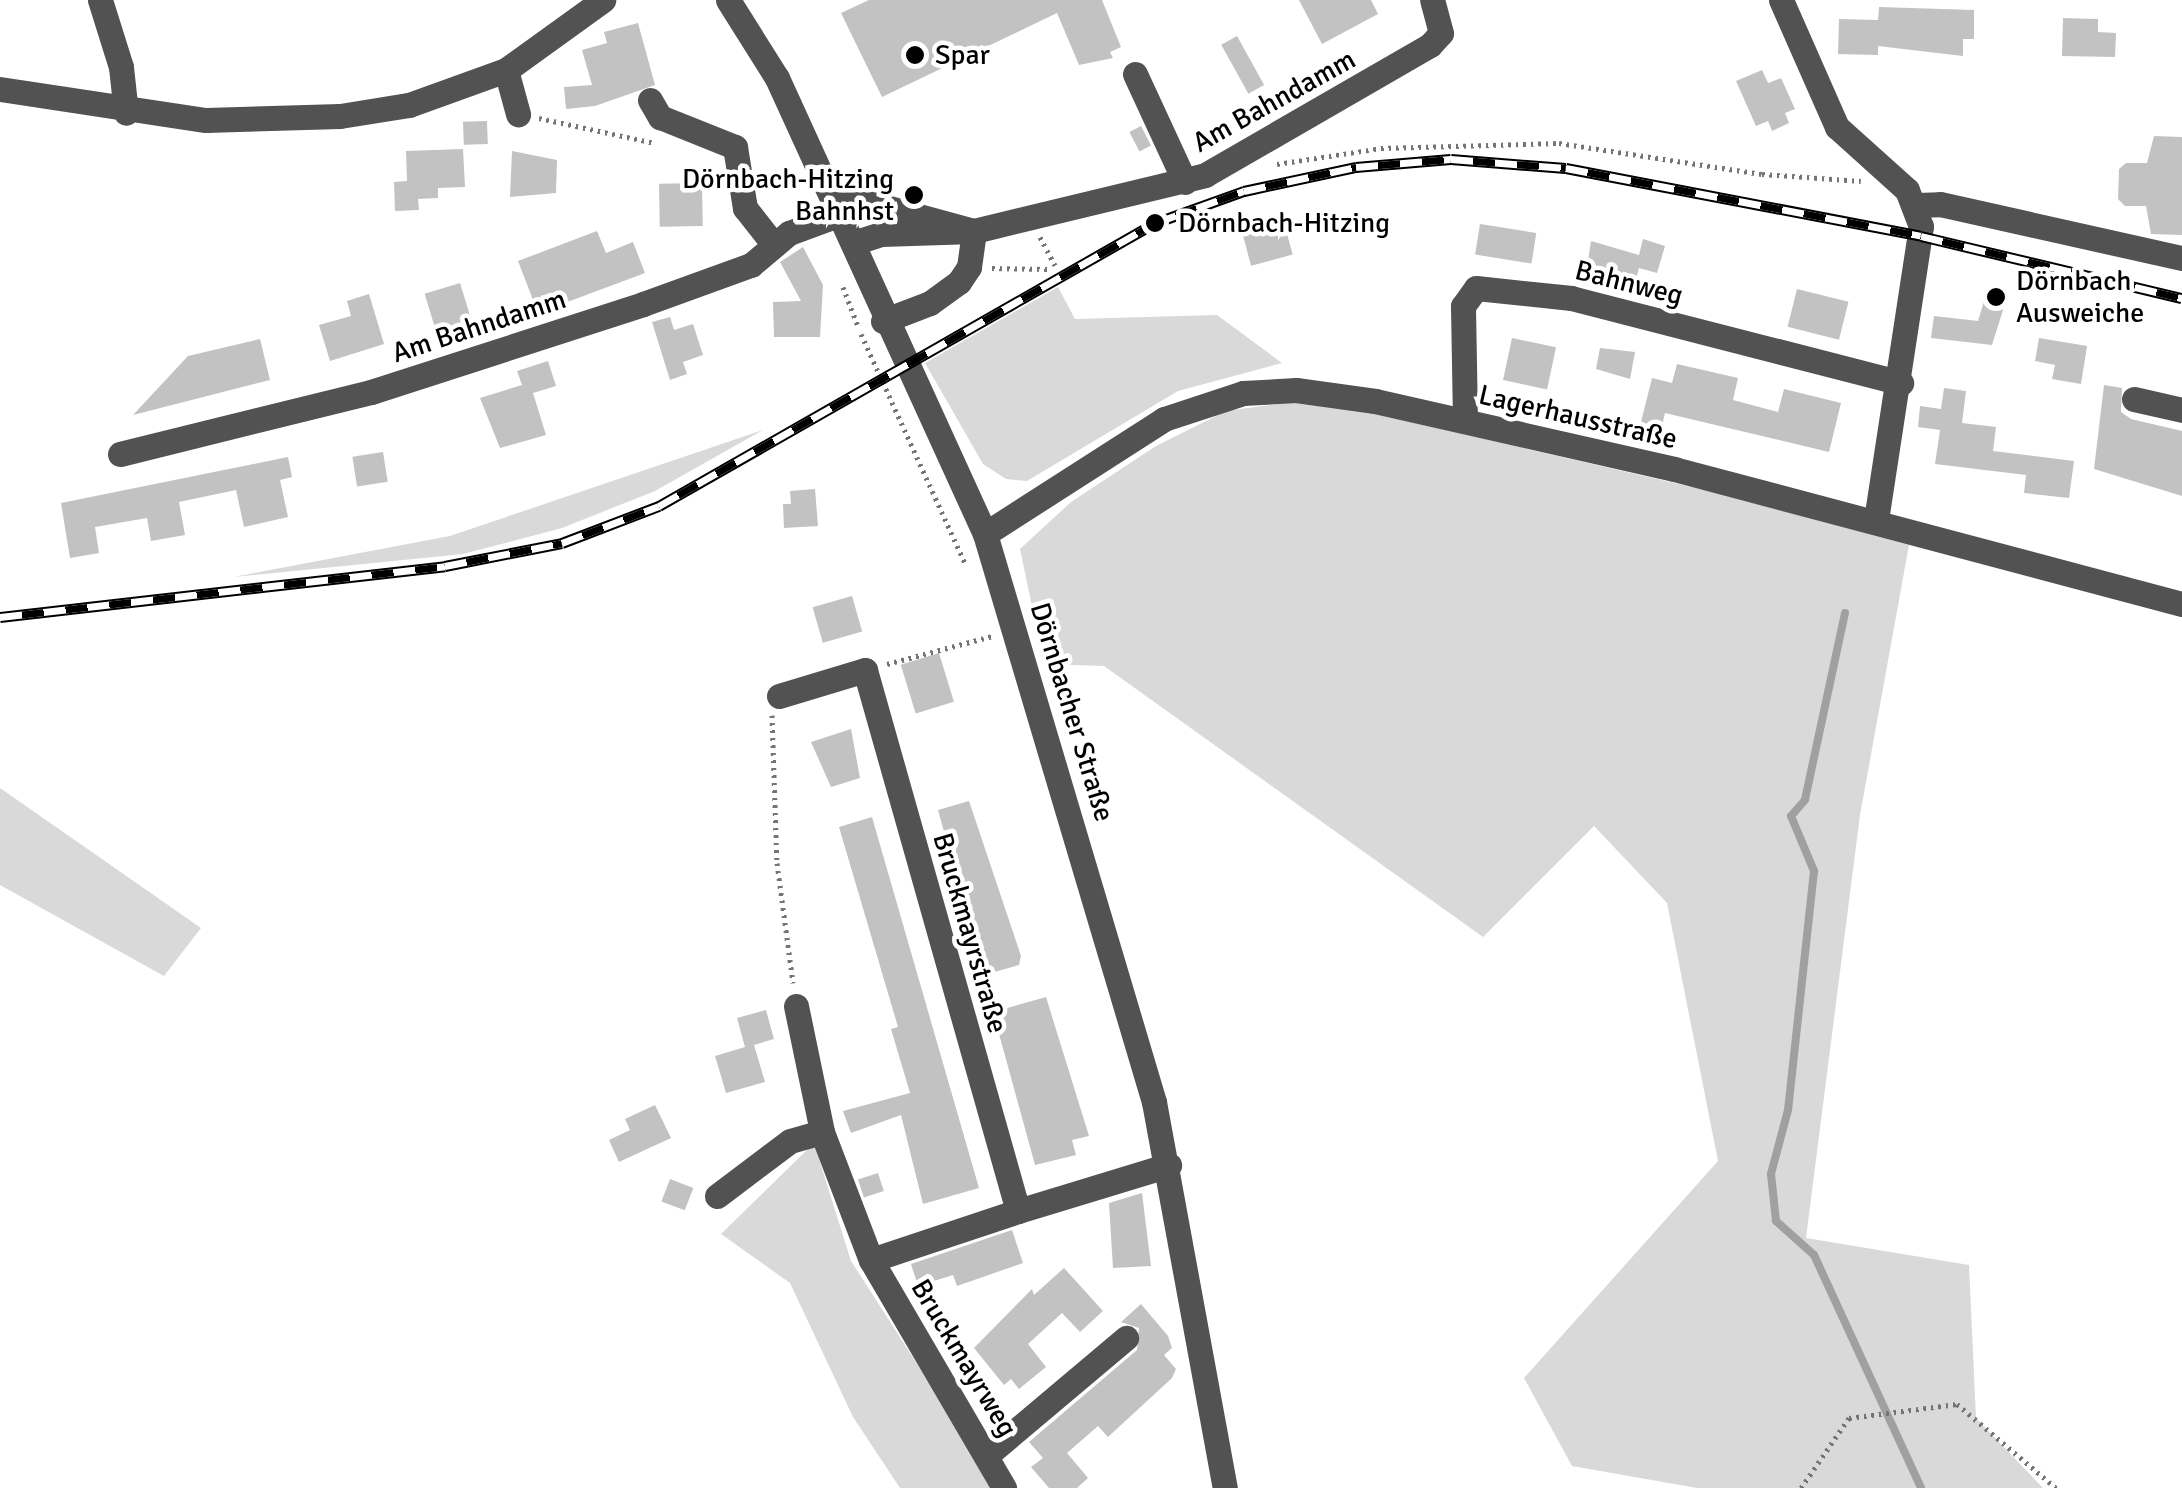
<!DOCTYPE html>
<html>
<head>
<meta charset="utf-8">
<style>
	body { margin:0 }
	#map { position:relative; width:2182px; height:1488px; overflow:hidden; background:#fff; font-family:Signika,sans-serif }
	div>[style] { position:absolute }
	[style*='--x'] { left:calc(var(--x)*1px); top:calc(var(--y)*1px); width:calc(var(--w)*1px); rotate:calc(var(--a)*1deg) }
	.green>* { inset:0; background:#d9d9d9 }
	.stream>* { height:8px; margin:-4px; padding:0 4px; transform-origin:4px; border-radius:4px; background:#a0a0a0 }
	.building>* { inset:0; background:#c2c2c2; transform-origin:0 0 }
	.path>* { height:5px; margin-top:-2.5px; transform-origin:0; background:repeating-linear-gradient(90deg,#747474 0 2.5px,transparent 0 7.5px) }
	.minor>* { height:25px; margin:-12.5px; padding:0 12.5px; transform-origin:12.5px; border-radius:12.5px; background:#525252 }
	.rail>* { height:11px; margin-top:-5.5px; transform-origin:0; background:repeating-linear-gradient(90deg,#fff 0 22px,#000 0 44px); box-sizing:border-box; border-block:2px solid #000 }
	.dots>* { width:28px; height:28px; translate:-50% -50%; box-sizing:border-box; border:5px solid #fff; border-radius:50% }
	span { translate:-50% -50%; white-space:nowrap; text-align:center; line-height:1.15; -webkit-text-stroke:9px #fff; paint-order:stroke }
	.poi-label { font-size:28px; color:#000 }
	.left { translate:0 -50%; text-align:left }
	.right { translate:-100% -50%; text-align:right }
	.street-label { font-size:28px; color:#000 }
</style>
</head>
<body>
<div id="map">
	<div class="green">
		<i style="clip-path:polygon(1058px 287px,1075px 319px,1217px 315px,1282px 363px,1178px 391px,1027px 481px,1006px 479px,983px 464px,925px 363px)"></i>
		<i style="clip-path:polygon(1292px 402px,1368px 412px,1709px 491px,1909px 545px,1860px 815px,1806px 1238px,1969px 1265px,1976px 1418px,2043px 1488px,1697px 1488px,1572px 1466px,1524px 1378px,1718px 1161px,1667px 903px,1594px 826px,1483px 937px,1104px 666px,1044px 664px,1020px 549px,1071px 502px,1156px 446px,1226px 411px)"></i>
		<i style="clip-path:polygon(763px 430px,655px 491px,562px 528px,463px 554px,233px 577px,450px 536px)"></i>
		<i style="clip-path:polygon(0 788px,201px 928px,164px 976px,0 885px)"></i>
		<i style="clip-path:polygon(814px 1143px,851px 1261px,997px 1488px,900px 1488px,853px 1417px,790px 1283px,721px 1234px)"></i>
	</div>
	<div class="stream">
		<i style="--x:1845;--y:613;--w:191;--a:102.1"></i>
		<i style="--x:1805;--y:800;--w:21;--a:131"></i>
		<i style="--x:1791;--y:816;--w:60;--a:67.3"></i>
		<i style="--x:1814;--y:871;--w:240;--a:96.2"></i>
		<i style="--x:1788;--y:1110;--w:66;--a:104.9"></i>
		<i style="--x:1771;--y:1174;--w:47;--a:83.9"></i>
		<i style="--x:1776;--y:1221;--w:51;--a:41.8"></i>
		<i style="--x:1814;--y:1255;--w:256;--a:65.3"></i>
	</div>
	<div class="building">
		<i style="clip-path:polygon(869px 0,1102px 0,1121px 47px,1110px 52px,1113px 58px,1079px 65px,1057px 13px,882px 97px,841px 13px)"></i>
		<i style="clip-path:polygon(1299px 0,1371px 0,1378px 14px,1322px 44px)"></i>
		<i style="clip-path:polygon(1879px 7px,1974px 10px,1974px 39px,1963px 39px,1963px 56px,1878px 46px,1878px 55px,1838px 54px,1839px 19px,1878px 20px)"></i>
		<i style="clip-path:polygon(2063px 18px,2098px 19px,2098px 32px,2116px 33px,2115px 57px,2062px 56px)"></i>
		<i style="clip-path:polygon(638px 23px,655px 85px,595px 106px,566px 109px,564px 87px,592px 85px,582px 50px,607px 43px,604px 32px)"></i>
		<i style="left:1237px;top:36px;width:56px;height:18px;rotate:61deg"></i>
		<i style="clip-path:polygon(1762px 70px,1768px 83px,1781px 78px,1795px 109px,1785px 113px,1789px 123px,1772px 131px,1768px 121px,1756px 126px,1736px 81px)"></i>
		<i style="left:487px;top:121px;width:23px;height:24px;rotate:88deg"></i>
		<i style="left:1141px;top:126px;width:22px;height:13px;rotate:63deg"></i>
		<i style="clip-path:polygon(2154px 136px,2182px 137px,2182px 235px,2151px 234px,2146px 206px,2125px 206px,2118px 199px,2119px 169px,2126px 163px,2147px 163px)"></i>
		<i style="clip-path:polygon(463px 149px,465px 187px,438px 188px,438px 198px,418px 199px,419px 210px,395px 211px,394px 182px,407px 181px,406px 151px)"></i>
		<i style="clip-path:polygon(512px 151px,557px 160px,556px 193px,510px 197px)"></i>
		<i style="left:702px;top:183px;width:43px;height:43px;rotate:89deg"></i>
		<i style="left:1282px;top:215px;width:41px;height:43px;rotate:75deg"></i>
		<i style="left:1480px;top:224px;width:57px;height:31px;rotate:9deg"></i>
		<i style="clip-path:polygon(597px 231px,606px 253px,633px 242px,645px 273px,538px 313px,518px 261px)"></i>
		<i style="clip-path:polygon(1643px 239px,1665px 246px,1657px 273px,1639px 268px,1632px 293px,1585px 280px,1591px 241px,1639px 255px)"></i>
		<i style="clip-path:polygon(803px 247px,823px 285px,820px 337px,774px 337px,773px 302px,801px 301px,780px 262px)"></i>
		<i style="left:460px;top:283px;width:38px;height:37px;rotate:73deg"></i>
		<i style="clip-path:polygon(1988px 288px,2008px 294px,1992px 345px,1931px 338px,1934px 316px,1978px 321px)"></i>
		<i style="left:1797px;top:289px;width:53px;height:39px;rotate:14deg"></i>
		<i style="clip-path:polygon(369px 294px,384px 344px,330px 361px,319px 325px,351px 316px,347px 301px)"></i>
		<i style="clip-path:polygon(670px 317px,674px 330px,693px 324px,703px 355px,683px 362px,687px 374px,670px 380px,652px 322px)"></i>
		<i style="left:1512px;top:338px;width:45px;height:43px;rotate:12deg"></i>
		<i style="clip-path:polygon(2039px 338px,2087px 346px,2081px 384px,2052px 379px,2055px 365px,2035px 361px)"></i>
		<i style="clip-path:polygon(260px 339px,270px 380px,133px 415px,188px 356px)"></i>
		<i style="clip-path:polygon(1600px 348px,1635px 352px,1630px 379px,1596px 369px)"></i>
		<i style="clip-path:polygon(548px 361px,556px 386px,533px 393px,546px 435px,500px 448px,480px 398px,522px 385px,517px 371px)"></i>
		<i style="clip-path:polygon(1677px 364px,1738px 378px,1733px 400px,1778px 412px,1784px 389px,1841px 403px,1829px 452px,1665px 413px,1659px 439px,1638px 434px,1652px 378px,1672px 383px)"></i>
		<i style="clip-path:polygon(2104px 385px,2122px 388px,2121px 412px,2131px 419px,2182px 431px,2182px 496px,2094px 469px)"></i>
		<i style="clip-path:polygon(1944px 388px,1966px 391px,1962px 423px,1996px 427px,1993px 451px,2074px 461px,2069px 498px,2024px 493px,2026px 475px,1935px 464px,1940px 430px,1918px 427px,1920px 406px,1941px 409px)"></i>
		<i style="left:383px;top:452px;width:30px;height:31px;rotate:81deg"></i>
		<i style="clip-path:polygon(288px 457px,292px 477px,280px 480px,288px 517px,244px 527px,236px 490px,179px 502px,185px 535px,151px 541px,147px 518px,95px 527px,99px 553px,70px 558px,61px 503px)"></i>
		<i style="clip-path:polygon(815px 489px,818px 526px,784px 528px,783px 504px,791px 504px,790px 491px)"></i>
		<i style="left:852px;top:596px;width:37px;height:41px;rotate:74deg"></i>
		<i style="left:939px;top:653px;width:51px;height:40px;rotate:73deg"></i>
		<i style="clip-path:polygon(851px 729px,860px 778px,831px 787px,811px 742px)"></i>
		<i style="clip-path:polygon(969px 801px,1021px 956px,1019px 965px,984px 975px,938px 810px)"></i>
		<i style="clip-path:polygon(872px 817px,979px 1188px,923px 1204px,901px 1115px,851px 1133px,843px 1111px,910px 1093px,891px 1029px,898px 1027px,839px 827px)"></i>
		<i style="clip-path:polygon(1046px 997px,1089px 1136px,1072px 1140px,1076px 1155px,1035px 1165px,993px 1012px)"></i>
		<i style="clip-path:polygon(766px 1010px,774px 1039px,754px 1045px,765px 1082px,726px 1093px,715px 1056px,745px 1047px,737px 1018px)"></i>
		<i style="clip-path:polygon(655px 1105px,671px 1138px,619px 1162px,609px 1140px,630px 1130px,625px 1119px)"></i>
		<i style="left:878px;top:1173px;width:19px;height:21px;rotate:72deg"></i>
		<i style="left:670px;top:1179px;width:25px;height:24px;rotate:21deg"></i>
		<i style="clip-path:polygon(1142px 1193px,1151px 1266px,1113px 1268px,1109px 1203px)"></i>
		<i style="clip-path:polygon(1012px 1230px,1023px 1263px,957px 1286px,953px 1275px,918px 1286px,911px 1264px)"></i>
		<i style="clip-path:polygon(1064px 1268px,1103px 1311px,1080px 1332px,1062px 1313px,1028px 1344px,1046px 1367px,1019px 1389px,1011px 1379px,1004px 1385px,974px 1348px,1032px 1289px,1034px 1295px)"></i>
		<i style="clip-path:polygon(1141px 1304px,1168px 1336px,1172px 1348px,1164px 1355px,1176px 1369px,1172px 1378px,1108px 1437px,1098px 1426px,1067px 1453px,1088px 1478px,1077px 1488px,1049px 1488px,1031px 1467px,1043px 1458px,1029px 1442px,1137px 1350px,1139px 1328px,1121px 1322px)"></i>
	</div>
	<div class="path">
		<i style="--x:539;--y:118;--w:119;--a:12.2"></i>
		<i style="--x:1277;--y:164;--w:105;--a:-8.7"></i>
		<i style="--x:1381;--y:148;--w:178;--a:-1.6"></i>
		<i style="--x:1559;--y:143;--w:205;--a:8.7"></i>
		<i style="--x:1762;--y:174;--w:99;--a:4"></i>
		<i style="--x:1040;--y:237;--w:32;--a:62"></i>
		<i style="--x:992;--y:268;--w:57;--a:1"></i>
		<i style="--x:843;--y:287;--w:40;--a:69"></i>
		<i style="--x:861;--y:334;--w:254;--a:65.6"></i>
		<i style="--x:887;--y:664;--w:109;--a:-14.9"></i>
		<i style="--x:772;--y:715;--w:148;--a:88.1"></i>
		<i style="--x:777;--y:863;--w:121;--a:82.4"></i>
		<i style="--x:1801;--y:1488;--w:85;--a:-55.6"></i>
		<i style="--x:1849;--y:1418;--w:109;--a:-7.4"></i>
		<i style="--x:1957;--y:1404;--w:130;--a:40.3"></i>
	</div>
	<div class="minor">
		<i style="--x:100;--y:0;--w:70;--a:72.6"></i>
		<i style="--x:121;--y:67;--w:46;--a:83.8"></i>
		<i style="--x:728;--y:0;--w:92;--a:57.9"></i>
		<i style="--x:777;--y:78;--w:501;--a:65.48"></i>
		<i style="--x:985;--y:534;--w:593;--a:73.43"></i>
		<i style="--x:1154;--y:1102;--w:392;--a:79.6"></i>
		<i style="--x:1781;--y:0;--w:139;--a:66.2"></i>
		<i style="--x:1837;--y:127;--w:94;--a:42"></i>
		<i style="--x:1907;--y:190;--w:39;--a:69"></i>
		<i style="--x:1921;--y:226;--w:297;--a:98.7"></i>
		<i style="--x:506;--y:70;--w:46;--a:74.7"></i>
		<i style="--x:1135;--y:74;--w:119;--a:65.2"></i>
		<i style="--x:0;--y:89;--w:208;--a:8.6"></i>
		<i style="--x:206;--y:120;--w:134;--a:-1.7"></i>
		<i style="--x:340;--y:116;--w:70;--a:-9.1"></i>
		<i style="--x:409;--y:105;--w:103;--a:-19.8"></i>
		<i style="--x:506;--y:70;--w:120;--a:-35.8"></i>
		<i style="--x:650;--y:100;--w:20;--a:60"></i>
		<i style="--x:660;--y:117;--w:81;--a:21.8"></i>
		<i style="--x:735;--y:147;--w:62;--a:80.7"></i>
		<i style="--x:745;--y:208;--w:47;--a:51.9"></i>
		<i style="--x:831;--y:192;--w:148;--a:15.3"></i>
		<i style="--x:1916;--y:205;--w:24;--a:-2"></i>
		<i style="--x:1940;--y:204;--w:248;--a:12.6"></i>
		<i style="--x:853;--y:243;--w:29;--a:-18"></i>
		<i style="--x:881;--y:234;--w:93;--a:-1.8"></i>
		<i style="--x:974;--y:231;--w:238;--a:-13.6"></i>
		<i style="--x:1205;--y:175;--w:260;--a:-30"></i>
		<i style="--x:1430;--y:45;--w:16;--a:-47"></i>
		<i style="--x:1441;--y:33;--w:34;--a:-105"></i>
		<i style="--x:883;--y:321;--w:50;--a:-21"></i>
		<i style="--x:930;--y:303;--w:36;--a:-36"></i>
		<i style="--x:959;--y:282;--w:18;--a:-56"></i>
		<i style="--x:969;--y:267;--w:36;--a:-82"></i>
		<i style="--x:2134;--y:399;--w:49;--a:12.9"></i>
		<i style="--x:1465;--y:421;--w:115;--a:-91"></i>
		<i style="--x:1463;--y:306;--w:22;--a:-54"></i>
		<i style="--x:1476;--y:288;--w:96;--a:6"></i>
		<i style="--x:1571;--y:298;--w:341;--a:14.4"></i>
		<i style="--x:120;--y:454;--w:259;--a:-13.9"></i>
		<i style="--x:371;--y:392;--w:286;--a:-17.9"></i>
		<i style="--x:643;--y:304;--w:115;--a:-19.9"></i>
		<i style="--x:751;--y:265;--w:50;--a:-40.1"></i>
		<i style="--x:789;--y:233;--w:55;--a:-20.1"></i>
		<i style="--x:985;--y:534;--w:213;--a:-32.7"></i>
		<i style="--x:1164;--y:419;--w:83;--a:-18.2"></i>
		<i style="--x:1243;--y:393;--w:53;--a:-3.2"></i>
		<i style="--x:1296;--y:390;--w:80;--a:7.9"></i>
		<i style="--x:1375;--y:401;--w:307;--a:12.8"></i>
		<i style="--x:1674;--y:469;--w:526;--a:14.88"></i>
		<i style="--x:779;--y:696;--w:90;--a:-16.8"></i>
		<i style="--x:865;--y:670;--w:562;--a:74.21"></i>
		<i style="--x:1018;--y:1211;--w:158;--a:-16.9"></i>
		<i style="--x:796;--y:1006;--w:129;--a:78.3"></i>
		<i style="--x:822;--y:1132;--w:137;--a:69.1"></i>
		<i style="--x:871;--y:1260;--w:155;--a:-18.4"></i>
		<i style="--x:717;--y:1196;--w:91;--a:-37"></i>
		<i style="--x:790;--y:1141;--w:33;--a:-16"></i>
		<i style="--x:871;--y:1260;--w:264;--a:59.7"></i>
		<i style="--x:987;--y:1455;--w:182;--a:-40.1"></i>
	</div>
	<div class="rail">
		<i style="--x:0;--y:617;--w:448;--a:-6.5"></i>
		<i style="--x:445;--y:566;--w:119;--a:-11.1"></i>
		<i style="--x:562;--y:543;--w:104;--a:-20.9"></i>
		<i style="--x:659;--y:506;--w:571;--a:-29.71"></i>
		<i style="--x:1155;--y:223;--w:95;--a:-19.8"></i>
		<i style="--x:1244;--y:191;--w:115;--a:-12.1"></i>
		<i style="--x:1356;--y:167;--w:95;--a:-4.8"></i>
		<i style="--x:1451;--y:159;--w:115;--a:4.5"></i>
		<i style="--x:1566;--y:168;--w:361;--a:10.8"></i>
		<i style="--x:1921;--y:236;--w:268;--a:13.4"></i>
	</div>
	<div class="dots">
		<i style="left:915px;top:55px;background:#000"></i>
		<i style="left:914px;top:195px;background:#000"></i>
		<i style="left:1155px;top:223px;background:#000"></i>
		<i style="left:1996px;top:297px;background:#000"></i>
	</div>
	<div class="poi-label">
		<span class="left" style="left:935px;top:55px">Spar</span>
		<span class="right" style="left:894px;top:195px">Dörnbach-Hitzing<br>Bahnhst</span>
		<span class="left" style="left:1178px;top:223px">Dörnbach-Hitzing</span>
		<span class="left" style="left:2016px;top:297px">Dörnbach<br>Ausweiche</span>
	</div>
	<div class="street-label">
		<span style="left:1274px;top:101px;rotate:-29deg">Am Bahndamm</span>
		<span style="left:1629px;top:283px;rotate:14deg">Bahnweg</span>
		<span style="left:479px;top:326px;rotate:-18deg">Am Bahndamm</span>
		<span style="left:1578px;top:417px;rotate:13deg">Lagerhausstraße</span>
		<span style="left:1072px;top:712px;rotate:73deg">Dörnbacher Straße</span>
		<span style="left:970px;top:933px;rotate:74deg">Bruckmayrstraße</span>
		<span style="left:964px;top:1358px;rotate:59deg">Bruckmayrweg</span>
	</div>
</div>
</body>
</html>
